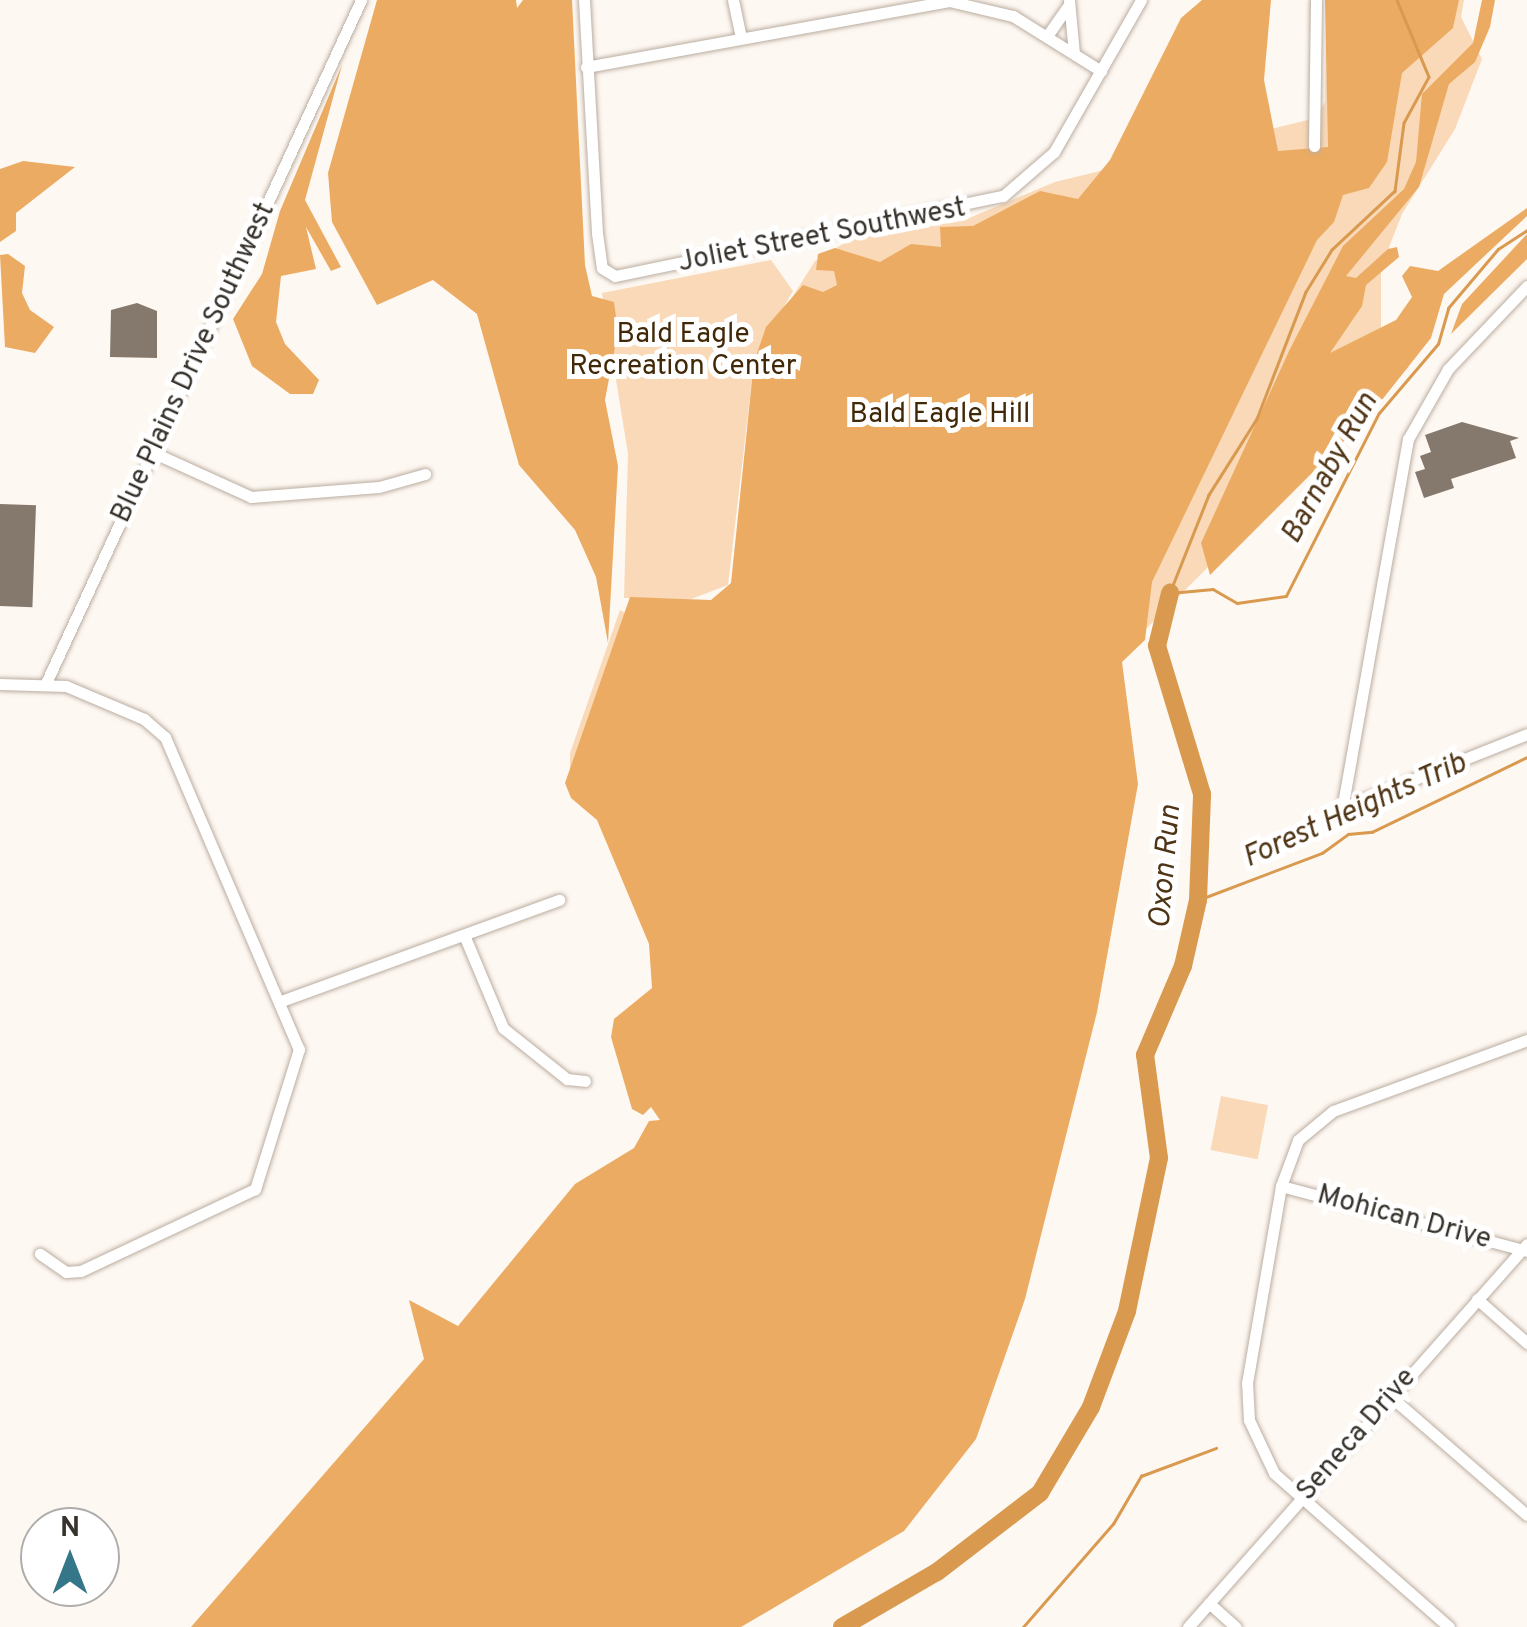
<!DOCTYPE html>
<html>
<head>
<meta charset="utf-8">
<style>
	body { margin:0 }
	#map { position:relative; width:1527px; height:1627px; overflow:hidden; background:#fef8f2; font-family:Overpass,sans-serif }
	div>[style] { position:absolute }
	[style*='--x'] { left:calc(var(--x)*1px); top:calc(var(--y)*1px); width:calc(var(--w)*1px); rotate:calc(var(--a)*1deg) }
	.green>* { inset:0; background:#f9d9b7; transform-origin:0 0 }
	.forest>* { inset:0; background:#ecab62 }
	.stream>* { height:2.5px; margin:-1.25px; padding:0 1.25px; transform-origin:1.25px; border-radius:1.25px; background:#d99a50 }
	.river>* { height:18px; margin:-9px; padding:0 9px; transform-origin:9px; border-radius:9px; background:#d99a50 }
	.building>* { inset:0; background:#85796d; transform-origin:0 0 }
	.roads { filter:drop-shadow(0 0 2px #baada0) drop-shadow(0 0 2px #baada0) }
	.minor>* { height:11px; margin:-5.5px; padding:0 5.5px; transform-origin:5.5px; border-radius:5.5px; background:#fff }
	span { translate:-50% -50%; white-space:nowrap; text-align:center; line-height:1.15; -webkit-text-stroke:10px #fff; paint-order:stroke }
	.street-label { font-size:28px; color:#37322c }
	.park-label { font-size:28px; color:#412807 }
	.water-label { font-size:30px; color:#4f3515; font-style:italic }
	.north { position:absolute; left:20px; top:1507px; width:100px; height:100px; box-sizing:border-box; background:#fff; border:2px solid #afadab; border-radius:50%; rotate:0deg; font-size:28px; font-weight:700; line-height:40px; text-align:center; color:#37322c }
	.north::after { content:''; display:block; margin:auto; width:35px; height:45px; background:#357789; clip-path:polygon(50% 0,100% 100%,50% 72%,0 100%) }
</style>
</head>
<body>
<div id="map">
	<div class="green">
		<i style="clip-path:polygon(1326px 0,1464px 0,1461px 17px,1482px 59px,1455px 129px,1402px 214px,1381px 268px,1381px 353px,1409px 367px,716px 1057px,705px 1053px,591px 799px,570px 796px,570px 753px,620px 610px,677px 641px,732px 586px,752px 380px,728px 585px,691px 599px,624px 598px,628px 454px,602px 293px,771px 260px,793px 291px,754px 358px,815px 261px,851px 239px,962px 221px,1055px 182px,1316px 118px,1325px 102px)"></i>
		<i style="left:1221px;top:1096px;width:48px;height:55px;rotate:11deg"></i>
	</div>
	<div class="forest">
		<i style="clip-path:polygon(377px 0,516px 0,517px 8px,523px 0,572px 0,585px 265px,592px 296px,614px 302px,618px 331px,605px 400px,618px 466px,608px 643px,596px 577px,575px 530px,519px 465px,477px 314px,433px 280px,377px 305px,332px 222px,328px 173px)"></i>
		<i style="clip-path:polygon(1202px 0,1271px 0,1264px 80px,1278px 151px,1328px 147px,1325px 0,1459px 0,1453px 28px,1402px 73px,1387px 162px,1369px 188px,1343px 195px,1334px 222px,1317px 240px,1152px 582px,1145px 640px,1122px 662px,1138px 784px,1097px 1012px,1025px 1299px,976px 1439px,904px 1531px,741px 1627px,191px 1627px,424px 1359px,409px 1300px,458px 1326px,575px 1184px,634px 1148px,649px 1121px,660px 1120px,651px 1107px,643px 1115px,632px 1109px,611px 1037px,614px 1019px,652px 988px,649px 944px,597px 820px,571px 798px,565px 783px,630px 597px,711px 600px,731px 583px,754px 362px,766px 327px,803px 285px,823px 292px,837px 285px,834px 271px,816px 270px,818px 254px,835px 248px,880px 262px,911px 244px,941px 247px,940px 227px,973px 226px,1040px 191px,1078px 199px,1110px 160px,1181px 18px)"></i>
		<i style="clip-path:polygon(1482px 0,1495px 0,1490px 27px,1475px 62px,1449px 84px,1419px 187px,1346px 276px,1356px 278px,1388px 249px,1397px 247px,1399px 257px,1366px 285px,1362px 306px,1330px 353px,1396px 320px,1412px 297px,1402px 276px,1410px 266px,1438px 271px,1527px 208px,1527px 216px,1444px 294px,1431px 338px,1370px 415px,1210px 575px,1201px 543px,1290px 349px,1343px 246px,1404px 189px,1416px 162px,1422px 94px,1473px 43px)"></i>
		<i style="clip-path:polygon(342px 65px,305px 200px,341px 267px,331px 271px,306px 227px,316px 269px,281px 276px,276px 322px,285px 344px,319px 380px,313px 394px,290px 394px,252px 366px,233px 319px,262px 274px,280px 211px)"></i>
		<i style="clip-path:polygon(23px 161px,75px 167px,16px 213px,16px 231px,0 242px,0 169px)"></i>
		<i style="clip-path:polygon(1527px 234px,1527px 259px,1451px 334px,1462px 304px)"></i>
		<i style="clip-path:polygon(8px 254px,25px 266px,22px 293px,30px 310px,54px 327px,35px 353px,5px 347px,0 255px)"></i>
	</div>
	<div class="stream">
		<i style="--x:1397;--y:0;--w:83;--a:67.4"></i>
		<i style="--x:1429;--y:77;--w:52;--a:118.5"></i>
		<i style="--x:1404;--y:123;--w:69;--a:97.5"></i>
		<i style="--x:1395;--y:191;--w:86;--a:136.9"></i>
		<i style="--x:1332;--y:250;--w:49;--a:121.8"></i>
		<i style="--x:1306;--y:292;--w:136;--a:111.1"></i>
		<i style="--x:1257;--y:419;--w:90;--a:122.3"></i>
		<i style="--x:1209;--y:495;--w:105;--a:111.7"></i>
		<i style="--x:1170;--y:593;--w:43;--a:-5.3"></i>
		<i style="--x:1213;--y:589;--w:28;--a:30"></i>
		<i style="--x:1237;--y:603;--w:49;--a:-8.1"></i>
		<i style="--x:1286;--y:596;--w:205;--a:-63.1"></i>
		<i style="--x:1379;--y:413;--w:91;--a:-49.5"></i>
		<i style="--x:1438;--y:344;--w:37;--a:-74"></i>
		<i style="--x:1448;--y:308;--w:77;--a:-49.7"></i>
		<i style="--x:1498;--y:249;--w:35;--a:-33"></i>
		<i style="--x:1198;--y:900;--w:133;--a:-20.8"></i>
		<i style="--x:1322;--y:853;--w:32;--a:-36"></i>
		<i style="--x:1348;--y:834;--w:24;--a:-5"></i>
		<i style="--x:1372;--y:832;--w:172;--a:-25.8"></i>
		<i style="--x:843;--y:1627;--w:1;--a:0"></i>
		<i style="--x:1023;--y:1627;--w:137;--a:-48.9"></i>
		<i style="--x:1113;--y:1524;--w:56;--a:-59.7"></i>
		<i style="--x:1141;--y:1476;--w:80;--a:-20.5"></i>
	</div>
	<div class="river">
		<i style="--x:842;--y:1627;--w:110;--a:-30.1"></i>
		<i style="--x:937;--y:1572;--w:130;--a:-37.5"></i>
		<i style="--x:1040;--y:1493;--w:100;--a:-59.3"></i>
		<i style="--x:1091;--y:1407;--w:103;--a:-69.4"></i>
		<i style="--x:1127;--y:1311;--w:156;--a:-78.2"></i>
		<i style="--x:1159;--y:1158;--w:104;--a:-97.7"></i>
		<i style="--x:1145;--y:1055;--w:97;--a:-66.9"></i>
		<i style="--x:1183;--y:966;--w:68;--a:-77.2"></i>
		<i style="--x:1198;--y:900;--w:106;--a:-87.8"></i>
		<i style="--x:1202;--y:794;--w:155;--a:-106.9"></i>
		<i style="--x:1157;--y:646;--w:55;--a:-76.2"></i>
	</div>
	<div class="building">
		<i style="clip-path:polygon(137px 303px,157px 311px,157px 358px,110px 357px,111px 310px)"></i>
		<i style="clip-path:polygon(1462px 422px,1519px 438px,1510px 441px,1516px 458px,1451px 479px,1454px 488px,1424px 498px,1415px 472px,1425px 469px,1420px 456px,1431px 452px,1425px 435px)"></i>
		<i style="left:0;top:504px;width:36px;height:102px;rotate:2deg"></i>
	</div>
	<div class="roads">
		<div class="minor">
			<i style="--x:584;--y:0;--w:233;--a:86.8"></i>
			<i style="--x:597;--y:233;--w:35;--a:82"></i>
			<i style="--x:602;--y:268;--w:15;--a:32"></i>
			<i style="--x:615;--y:276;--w:396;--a:-11.7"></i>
			<i style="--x:1003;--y:196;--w:67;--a:-40.8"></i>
			<i style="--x:1054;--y:152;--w:175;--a:-60.2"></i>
			<i style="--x:733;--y:0;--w:39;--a:78"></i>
			<i style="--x:1069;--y:0;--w:54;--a:84.7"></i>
			<i style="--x:1047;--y:36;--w:38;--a:-55"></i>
			<i style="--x:586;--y:67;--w:369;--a:-10.3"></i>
			<i style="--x:949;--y:1;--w:66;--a:13.2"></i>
			<i style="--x:1013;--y:16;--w:104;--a:32"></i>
			<i style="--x:1314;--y:146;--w:146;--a:-89.2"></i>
			<i style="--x:1527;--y:286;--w:115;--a:133.6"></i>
			<i style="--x:1448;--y:369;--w:81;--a:119.7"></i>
			<i style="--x:1408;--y:439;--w:375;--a:100.1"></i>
			<i style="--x:1342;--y:808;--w:199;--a:-21.8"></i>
			<i style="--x:152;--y:452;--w:109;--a:24.4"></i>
			<i style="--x:251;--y:497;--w:128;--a:-4.5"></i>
			<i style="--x:379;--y:487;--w:48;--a:-15.8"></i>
			<i style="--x:46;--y:683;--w:752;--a:-65.24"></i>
			<i style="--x:0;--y:684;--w:66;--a:1.7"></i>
			<i style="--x:66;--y:686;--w:85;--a:22.9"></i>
			<i style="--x:144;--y:719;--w:28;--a:41"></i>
			<i style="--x:165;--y:737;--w:340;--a:66.8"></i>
			<i style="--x:299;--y:1049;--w:147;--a:107.4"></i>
			<i style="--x:255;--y:1189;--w:192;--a:154.8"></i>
			<i style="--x:81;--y:1271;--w:15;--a:176"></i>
			<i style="--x:66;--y:1272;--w:32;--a:-145"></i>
			<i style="--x:464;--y:935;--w:101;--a:67.2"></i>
			<i style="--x:503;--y:1028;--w:82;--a:38.6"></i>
			<i style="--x:567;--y:1079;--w:18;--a:6"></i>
			<i style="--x:284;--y:1000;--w:293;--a:-20"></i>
			<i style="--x:1281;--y:1186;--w:254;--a:14.8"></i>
			<i style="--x:1477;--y:1299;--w:67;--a:41.3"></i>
			<i style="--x:1390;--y:1396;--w:181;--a:41"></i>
			<i style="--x:1209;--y:1603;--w:36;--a:42"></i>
			<i style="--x:1188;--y:1627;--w:511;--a:-48.49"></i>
			<i style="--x:1449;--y:1627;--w:233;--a:-138.7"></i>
			<i style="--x:1274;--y:1473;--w:59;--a:-115.3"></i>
			<i style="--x:1249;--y:1420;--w:37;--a:-93"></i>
			<i style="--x:1247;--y:1383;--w:200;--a:-80.2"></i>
			<i style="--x:1281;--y:1186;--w:49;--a:-69.7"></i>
			<i style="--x:1298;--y:1140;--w:45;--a:-39.6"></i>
			<i style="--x:1333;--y:1111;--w:207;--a:-20.1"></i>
		</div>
	</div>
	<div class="street-label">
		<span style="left:822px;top:236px;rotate:-11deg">Joliet Street Southwest</span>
		<span style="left:194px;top:363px;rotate:-65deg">Blue Plains Drive Southwest</span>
		<span style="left:1404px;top:1218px;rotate:15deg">Mohican Drive</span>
		<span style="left:1357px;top:1435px;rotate:-49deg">Seneca Drive</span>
	</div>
	<div class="park-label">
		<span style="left:683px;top:351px">Bald Eagle<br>Recreation Center</span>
		<span style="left:940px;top:415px">Bald Eagle Hill</span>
	</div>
	<div class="water-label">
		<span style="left:1331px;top:469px;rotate:-61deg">Barnaby Run</span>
		<span style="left:1355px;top:812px;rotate:-24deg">Forest Heights Trib</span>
		<span style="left:1167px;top:867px;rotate:-85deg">Oxon Run</span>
	</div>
	<div class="north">N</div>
</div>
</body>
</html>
